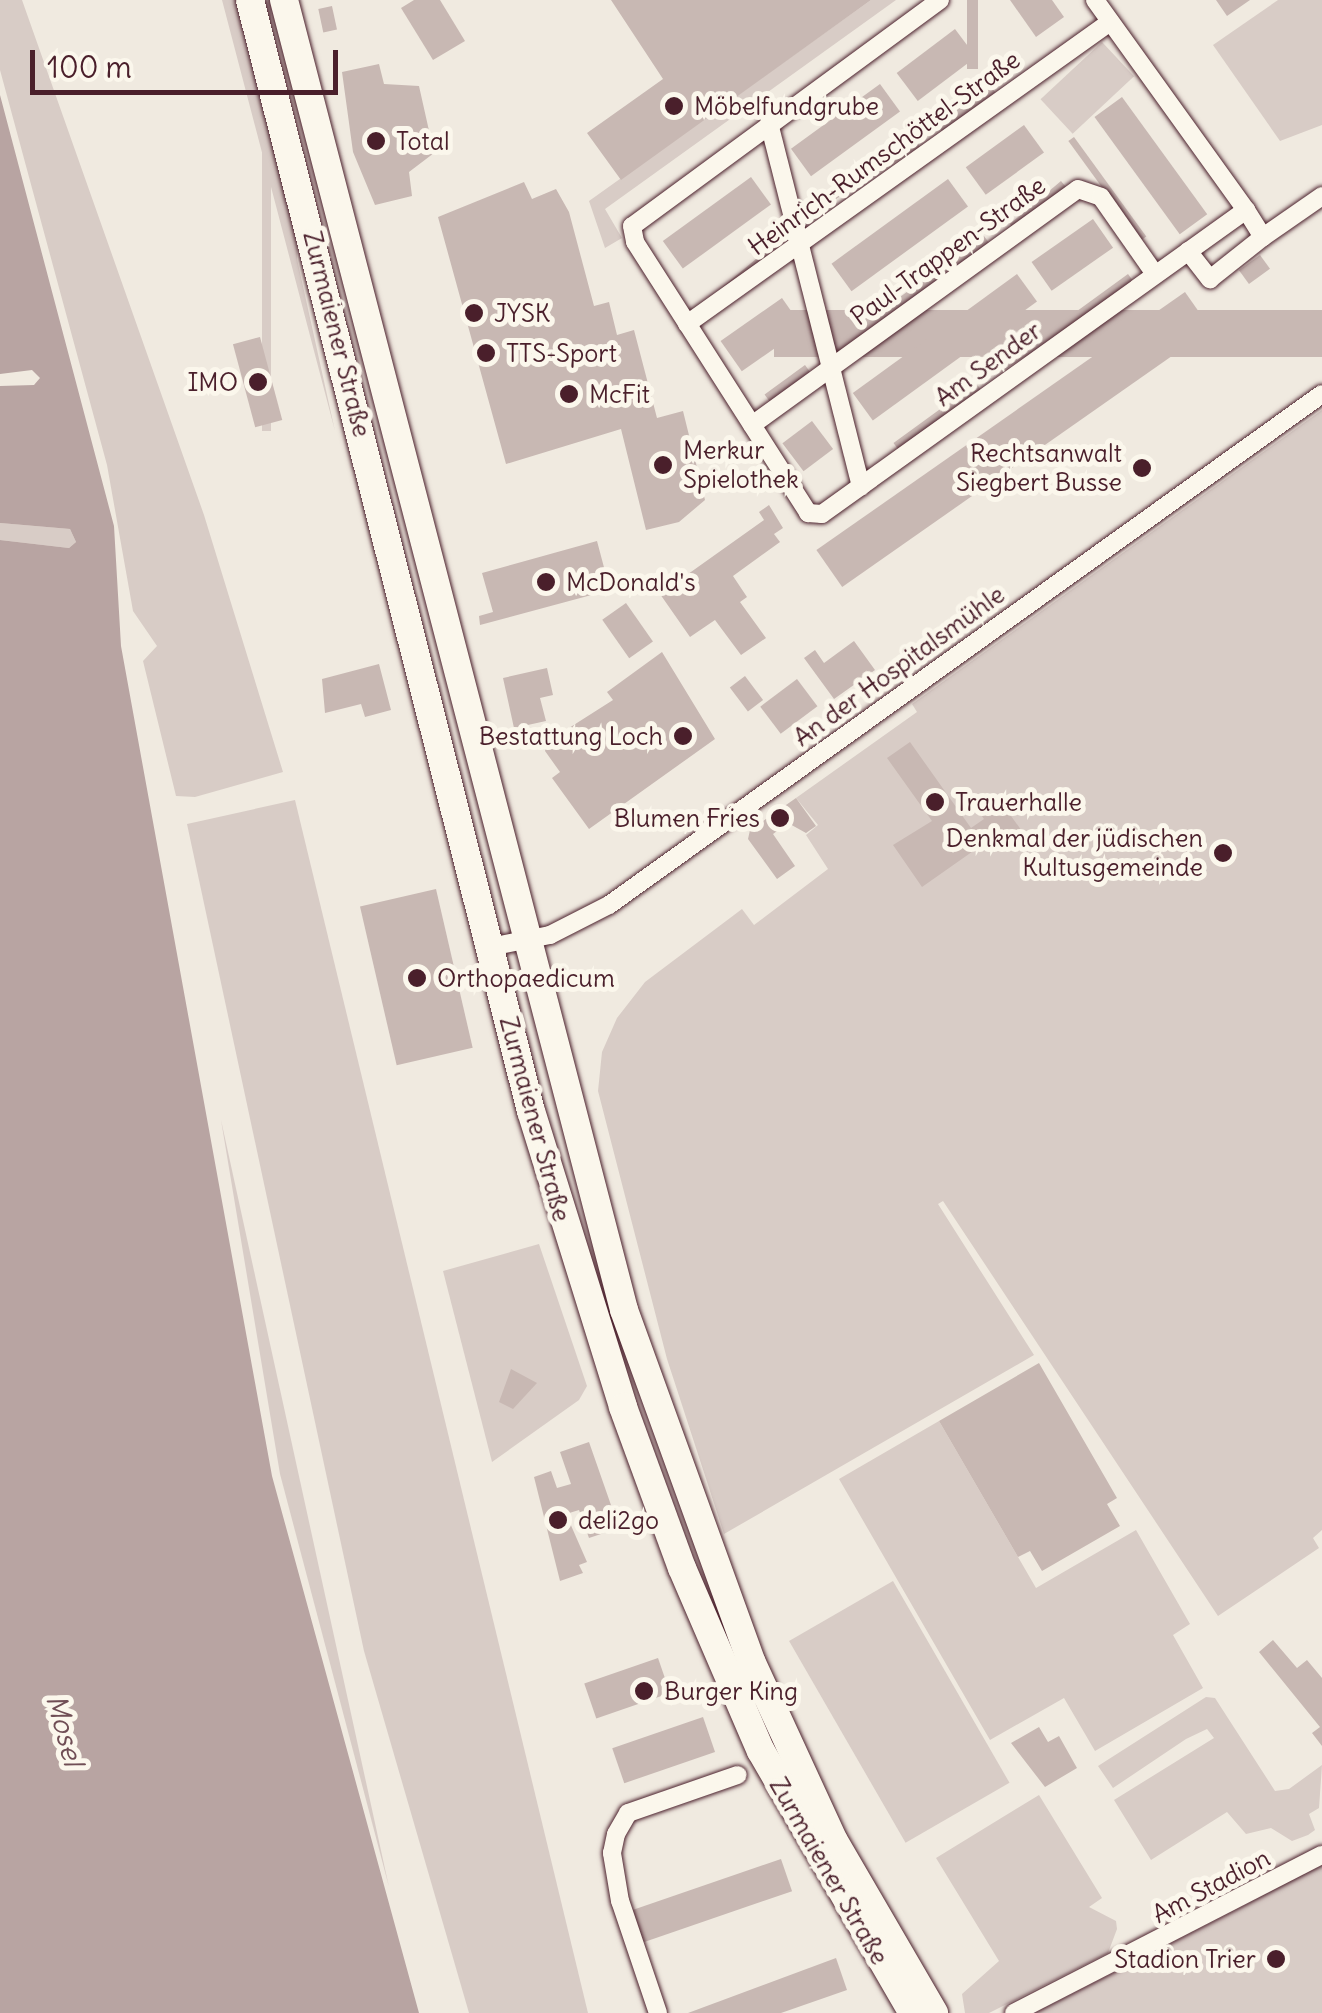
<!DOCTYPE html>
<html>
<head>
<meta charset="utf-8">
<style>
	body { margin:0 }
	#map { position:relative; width:1322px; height:2013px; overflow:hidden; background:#f0eae0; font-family:Delius,sans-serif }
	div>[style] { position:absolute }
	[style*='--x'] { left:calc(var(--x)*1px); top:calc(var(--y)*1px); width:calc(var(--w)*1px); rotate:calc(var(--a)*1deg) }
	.green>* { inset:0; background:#d8ccc6; transform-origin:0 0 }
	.water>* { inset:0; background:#b8a4a2 }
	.building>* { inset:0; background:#c8b8b3; transform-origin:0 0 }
	.roads { filter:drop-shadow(0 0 2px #4a1f2b) drop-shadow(0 0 2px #4a1f2b) }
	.street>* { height:18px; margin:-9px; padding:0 9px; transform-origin:9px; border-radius:9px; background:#fbf7ec }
	.primary>* { height:28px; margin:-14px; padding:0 14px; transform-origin:14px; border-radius:14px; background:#fbf7ec }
	.dots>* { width:28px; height:28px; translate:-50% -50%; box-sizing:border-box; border:5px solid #fbf7ec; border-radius:50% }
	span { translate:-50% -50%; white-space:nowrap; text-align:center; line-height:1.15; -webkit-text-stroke:10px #fbf7ec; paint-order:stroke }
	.poi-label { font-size:25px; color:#4a1f2b }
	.left { translate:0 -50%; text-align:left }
	.right { translate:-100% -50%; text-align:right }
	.street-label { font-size:25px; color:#4a1f2b }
	.water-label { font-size:28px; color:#704e55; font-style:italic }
	.scale { position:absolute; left:30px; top:50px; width:308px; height:45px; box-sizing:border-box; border:5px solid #4a1f2b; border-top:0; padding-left:12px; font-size:30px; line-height:35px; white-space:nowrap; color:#4a1f2b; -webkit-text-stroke:8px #fbf7ec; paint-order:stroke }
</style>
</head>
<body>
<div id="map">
	<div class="green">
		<i style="clip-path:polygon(0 0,22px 0,204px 515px,283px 772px,195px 797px,176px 796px,143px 661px,157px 646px,133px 611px,107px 465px,0 70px)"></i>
		<i style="clip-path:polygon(222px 0,241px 0,298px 226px,297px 259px,335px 431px)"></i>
		<i style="left:262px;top:0;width:9px;height:431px"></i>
		<i style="clip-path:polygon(871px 0,896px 0,605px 209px,622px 238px,605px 248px,589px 201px)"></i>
		<i style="clip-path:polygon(1278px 0,1322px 0,1322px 125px,1280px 141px,1213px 45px)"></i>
		<i style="left:1102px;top:42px;width:47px;height:84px;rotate:47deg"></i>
		<i style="clip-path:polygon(1322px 410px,1322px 1530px,1313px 1538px,1319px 1548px,1218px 1616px,943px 1201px,938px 1204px,1034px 1355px,724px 1534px,667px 1359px,598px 1091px,602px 1052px,617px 1018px,645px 982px,742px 909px,754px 925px,828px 869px,806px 835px,818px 825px,796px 798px,917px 712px,912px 704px)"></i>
		<i style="clip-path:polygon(0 523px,70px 529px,76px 542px,69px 548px,0 540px)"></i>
		<i style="clip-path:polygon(295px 800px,588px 2013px,469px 2013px,364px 1651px,187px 824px)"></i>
		<i style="clip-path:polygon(221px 1120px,389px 1887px,280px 1474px)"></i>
		<i style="clip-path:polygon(539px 1244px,587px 1386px,579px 1400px,492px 1462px,443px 1271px)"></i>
		<i style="clip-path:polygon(939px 1421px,1036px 1588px,1136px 1530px,1190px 1624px,1173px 1635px,1203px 1688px,1095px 1751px,1064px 1698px,990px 1740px,839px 1479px)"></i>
		<i style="left:893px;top:1581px;width:233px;height:120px;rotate:60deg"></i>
		<i style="clip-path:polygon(1206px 1697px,1215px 1698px,1275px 1791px,1289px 1789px,1322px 1765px,1319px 1808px,1309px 1814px,1315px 1830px,1308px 1835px,1292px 1841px,1271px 1828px,1246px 1834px,1227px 1812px,1151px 1860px,1114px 1800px,1214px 1738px,1207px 1729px,1186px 1739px,1113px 1788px,1098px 1766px)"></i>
		<i style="clip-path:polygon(1039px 1795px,1102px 1898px,1089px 1907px,1116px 1921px,1117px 1929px,1108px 1953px,989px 2013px,965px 2013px,962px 1994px,999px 1961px,936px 1858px)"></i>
		<i style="clip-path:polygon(1322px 1864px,1322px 2013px,1035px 2013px,1236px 1910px)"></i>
	</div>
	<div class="water">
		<i style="clip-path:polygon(0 95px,114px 526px,121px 646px,272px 1476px,419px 2013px,0 2013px,0 540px,69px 548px,76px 542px,70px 529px,0 523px,0 386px,34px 385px,40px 378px,32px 370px,0 374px)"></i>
	</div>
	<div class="building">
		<i style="clip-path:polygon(414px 0,440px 0,465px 41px,433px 60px,401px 8px)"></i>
		<i style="clip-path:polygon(611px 0,871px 0,621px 180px,587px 133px,663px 79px)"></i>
		<i style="left:967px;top:0;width:11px;height:69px"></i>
		<i style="clip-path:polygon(1010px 0,1052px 0,1064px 17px,1036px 37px)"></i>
		<i style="clip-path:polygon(1216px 0,1250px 0,1227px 16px)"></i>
		<i style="left:332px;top:6px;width:24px;height:14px;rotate:78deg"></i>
		<i style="left:955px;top:29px;width:35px;height:73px;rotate:53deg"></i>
		<i style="clip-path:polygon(379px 64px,384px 84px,419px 86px,434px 153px,409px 172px,412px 196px,375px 205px,353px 152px,342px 72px)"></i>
		<i style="left:880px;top:84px;width:34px;height:110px;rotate:54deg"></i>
		<i style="left:990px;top:85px;width:9px;height:66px;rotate:54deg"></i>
		<i style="left:1122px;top:97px;width:145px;height:34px;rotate:54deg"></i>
		<i style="left:1024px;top:125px;width:34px;height:72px;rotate:54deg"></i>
		<i style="left:1074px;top:137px;width:123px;height:7px;rotate:54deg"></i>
		<i style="left:915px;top:139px;width:9px;height:103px;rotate:58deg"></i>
		<i style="left:751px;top:177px;width:34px;height:109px;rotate:54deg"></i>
		<i style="left:948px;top:179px;width:34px;height:144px;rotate:54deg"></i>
		<i style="left:1061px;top:181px;width:8px;height:67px;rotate:50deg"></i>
		<i style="clip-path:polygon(524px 182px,532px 199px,556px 189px,569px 212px,594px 306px,609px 302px,617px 335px,634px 330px,657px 418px,683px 411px,705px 500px,679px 522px,646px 530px,621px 429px,506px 464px,438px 217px)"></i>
		<i style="left:1093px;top:219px;width:35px;height:75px;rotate:55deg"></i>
		<i style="left:984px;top:236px;width:9px;height:138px;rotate:54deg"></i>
		<i style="left:775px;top:243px;width:8px;height:87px;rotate:50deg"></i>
		<i style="left:1260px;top:255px;width:17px;height:26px;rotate:54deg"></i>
		<i style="left:1017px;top:274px;width:34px;height:73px;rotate:54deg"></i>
		<i style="left:1128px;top:274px;width:9px;height:68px;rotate:54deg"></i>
		<i style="left:1185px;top:292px;width:45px;height:450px;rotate:55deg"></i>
		<i style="left:782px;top:298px;width:37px;height:75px;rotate:55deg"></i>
		<i style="left:1322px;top:310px;width:47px;height:548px;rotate:90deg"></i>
		<i style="left:941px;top:329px;width:34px;height:109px;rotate:54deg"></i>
		<i style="left:1046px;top:333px;width:9px;height:60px;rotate:58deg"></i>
		<i style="left:260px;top:337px;width:86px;height:28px;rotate:75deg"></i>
		<i style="left:805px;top:365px;width:9px;height:50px;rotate:54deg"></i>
		<i style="left:976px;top:383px;width:9px;height:102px;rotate:54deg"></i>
		<i style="left:812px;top:421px;width:35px;height:37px;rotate:53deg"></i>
		<i style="clip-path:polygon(769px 505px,783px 528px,774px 534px,780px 542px,733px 576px,747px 597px,740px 602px,766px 638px,741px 655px,715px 620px,690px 637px,660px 594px,764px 520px,759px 512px)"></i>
		<i style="clip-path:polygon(597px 541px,610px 590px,480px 625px,479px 616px,493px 612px,482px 573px)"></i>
		<i style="left:626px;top:603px;width:47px;height:29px;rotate:55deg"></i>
		<i style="clip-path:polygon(854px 641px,875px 670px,834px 699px,804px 658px,815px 650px,824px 663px)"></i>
		<i style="clip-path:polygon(662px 652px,715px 739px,589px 829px,552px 778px,560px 772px,545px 751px,547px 742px,613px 700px,607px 692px)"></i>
		<i style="clip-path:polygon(379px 664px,391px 710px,365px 717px,361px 704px,325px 713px,322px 679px)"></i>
		<i style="clip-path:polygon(547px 668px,553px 695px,540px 698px,546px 721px,514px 728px,503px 678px)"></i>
		<i style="left:745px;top:676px;width:30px;height:19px;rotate:53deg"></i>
		<i style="left:797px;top:679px;width:34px;height:46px;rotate:53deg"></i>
		<i style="clip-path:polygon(910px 742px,971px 828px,984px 819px,977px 809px,996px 795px,1024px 834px,1005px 848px,996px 835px,922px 887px,893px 845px,932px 821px,887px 758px)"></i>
		<i style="clip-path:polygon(796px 798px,816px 826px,806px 833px,788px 823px,773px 834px,795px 866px,777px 879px,748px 839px,750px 830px)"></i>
		<i style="left:436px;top:889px;width:163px;height:78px;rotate:77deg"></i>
		<i style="clip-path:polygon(1039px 1363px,1117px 1498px,1107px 1504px,1120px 1526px,1042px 1571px,1030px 1551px,1018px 1557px,939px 1421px)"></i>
		<i style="clip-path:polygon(511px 1369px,537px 1383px,513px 1409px,499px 1402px)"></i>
		<i style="clip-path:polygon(589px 1442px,619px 1528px,589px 1538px,579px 1510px,566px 1514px,587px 1562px,579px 1565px,583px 1573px,560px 1581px,534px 1477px,551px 1471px,557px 1488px,571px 1484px,560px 1452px)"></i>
		<i style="clip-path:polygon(1273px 1640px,1297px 1668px,1307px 1660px,1322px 1678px,1322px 1746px,1312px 1733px,1320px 1727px,1259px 1652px)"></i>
		<i style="left:658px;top:1658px;width:37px;height:78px;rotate:71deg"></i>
		<i style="left:703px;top:1717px;width:37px;height:96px;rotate:71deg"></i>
		<i style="clip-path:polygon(1039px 1727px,1048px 1742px,1059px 1736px,1077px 1768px,1045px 1787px,1011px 1743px)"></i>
		<i style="left:781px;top:1859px;width:34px;height:157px;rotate:71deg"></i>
		<i style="clip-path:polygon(836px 1958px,847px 1990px,781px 2013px,688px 2013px)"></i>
	</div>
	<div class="roads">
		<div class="street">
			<i style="--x:940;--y:0;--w:382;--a:143.7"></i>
			<i style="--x:632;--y:226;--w:16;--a:79"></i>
			<i style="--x:635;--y:242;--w:322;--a:57.4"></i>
			<i style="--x:808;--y:513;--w:14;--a:4"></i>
			<i style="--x:822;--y:514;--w:522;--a:-35.64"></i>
			<i style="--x:1246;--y:210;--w:32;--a:58"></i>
			<i style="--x:1263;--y:237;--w:72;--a:-34.8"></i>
			<i style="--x:1095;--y:0;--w:259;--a:54.3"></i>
			<i style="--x:769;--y:123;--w:375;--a:75.8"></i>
			<i style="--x:1188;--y:251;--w:36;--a:52"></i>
			<i style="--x:1210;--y:279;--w:68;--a:-38.4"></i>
			<i style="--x:687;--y:324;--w:520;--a:-35.52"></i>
			<i style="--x:752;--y:425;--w:402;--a:-35.9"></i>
			<i style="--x:1078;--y:189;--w:24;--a:19"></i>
			<i style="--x:1101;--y:197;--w:94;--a:55"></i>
			<i style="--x:490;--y:947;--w:61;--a:-11.3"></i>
			<i style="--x:550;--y:935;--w:66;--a:-27"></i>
			<i style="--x:609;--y:905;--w:877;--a:-35.63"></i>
			<i style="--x:658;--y:2013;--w:118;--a:-108.7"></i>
			<i style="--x:620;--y:1901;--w:49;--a:-99.5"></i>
			<i style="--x:612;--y:1853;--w:19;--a:-78"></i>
			<i style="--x:616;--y:1834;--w:24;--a:-60"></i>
			<i style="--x:628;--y:1813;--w:116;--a:-19.1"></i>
			<i style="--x:1014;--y:2013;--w:346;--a:-27.2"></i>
		</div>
		<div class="primary">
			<i style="--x:250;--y:0;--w:1146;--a:75.81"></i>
			<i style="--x:531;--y:1111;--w:310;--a:72.7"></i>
			<i style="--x:623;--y:1407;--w:171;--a:69.9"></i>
			<i style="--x:682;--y:1568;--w:199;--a:66.7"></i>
			<i style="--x:761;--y:1751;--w:303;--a:59.9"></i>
			<i style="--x:284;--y:0;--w:1353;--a:75.45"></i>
			<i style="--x:624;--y:1310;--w:375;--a:70.1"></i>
			<i style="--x:752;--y:1663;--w:196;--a:65.3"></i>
			<i style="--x:834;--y:1841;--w:199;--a:59.8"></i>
		</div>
	</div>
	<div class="dots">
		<i style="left:674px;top:106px;background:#4a1f2b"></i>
		<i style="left:376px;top:141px;background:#4a1f2b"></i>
		<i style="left:474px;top:313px;background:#4a1f2b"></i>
		<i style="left:486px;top:353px;background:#4a1f2b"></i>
		<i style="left:258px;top:382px;background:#4a1f2b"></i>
		<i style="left:569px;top:394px;background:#4a1f2b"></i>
		<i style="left:663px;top:465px;background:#4a1f2b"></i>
		<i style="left:1142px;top:468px;background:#4a1f2b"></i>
		<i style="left:546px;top:582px;background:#4a1f2b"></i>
		<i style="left:683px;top:736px;background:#4a1f2b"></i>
		<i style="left:935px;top:802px;background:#4a1f2b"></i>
		<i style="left:780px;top:818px;background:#4a1f2b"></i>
		<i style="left:1223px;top:853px;background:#4a1f2b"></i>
		<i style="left:417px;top:978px;background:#4a1f2b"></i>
		<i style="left:558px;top:1520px;background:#4a1f2b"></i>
		<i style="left:644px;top:1691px;background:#4a1f2b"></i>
		<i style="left:1276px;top:1959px;background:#4a1f2b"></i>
	</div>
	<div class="poi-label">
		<span class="left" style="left:694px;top:106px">Möbelfundgrube</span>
		<span class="left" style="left:396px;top:141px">Total</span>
		<span class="left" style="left:494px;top:313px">JYSK</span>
		<span class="left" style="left:506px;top:353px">TTS-Sport</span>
		<span class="right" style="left:238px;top:382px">IMO</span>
		<span class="left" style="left:589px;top:394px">McFit</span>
		<span class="left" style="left:683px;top:465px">Merkur<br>Spielothek</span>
		<span class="right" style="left:1122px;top:468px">Rechtsanwalt<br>Siegbert Busse</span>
		<span class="left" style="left:566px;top:582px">McDonald's</span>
		<span class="right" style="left:663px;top:736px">Bestattung Loch</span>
		<span class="left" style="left:955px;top:802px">Trauerhalle</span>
		<span class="right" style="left:760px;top:818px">Blumen Fries</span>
		<span class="right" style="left:1203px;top:853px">Denkmal der jüdischen<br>Kultusgemeinde</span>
		<span class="left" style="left:437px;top:978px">Orthopaedicum</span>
		<span class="left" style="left:578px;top:1520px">deli2go</span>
		<span class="left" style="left:664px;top:1691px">Burger King</span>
		<span class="right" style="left:1256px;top:1959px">Stadion Trier</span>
	</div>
	<div class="street-label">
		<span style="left:884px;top:153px;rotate:-36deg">Heinrich-Rumschöttel-Straße</span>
		<span style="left:948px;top:251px;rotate:-36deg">Paul-Trappen-Straße</span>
		<span style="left:337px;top:334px;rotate:76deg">Zurmaiener Straße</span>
		<span style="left:988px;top:364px;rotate:-36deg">Am Sender</span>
		<span style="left:899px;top:666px;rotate:-36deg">An der Hospitalsmühle</span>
		<span style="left:535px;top:1119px;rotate:75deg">Zurmaiener Straße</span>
		<span style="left:829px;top:1871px;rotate:60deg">Zurmaiener Straße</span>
		<span style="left:1211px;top:1886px;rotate:-28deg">Am Stadion</span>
	</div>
	<div class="water-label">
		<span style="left:65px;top:1730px;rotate:75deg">Mosel</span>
	</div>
	<div class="scale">100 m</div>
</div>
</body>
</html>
